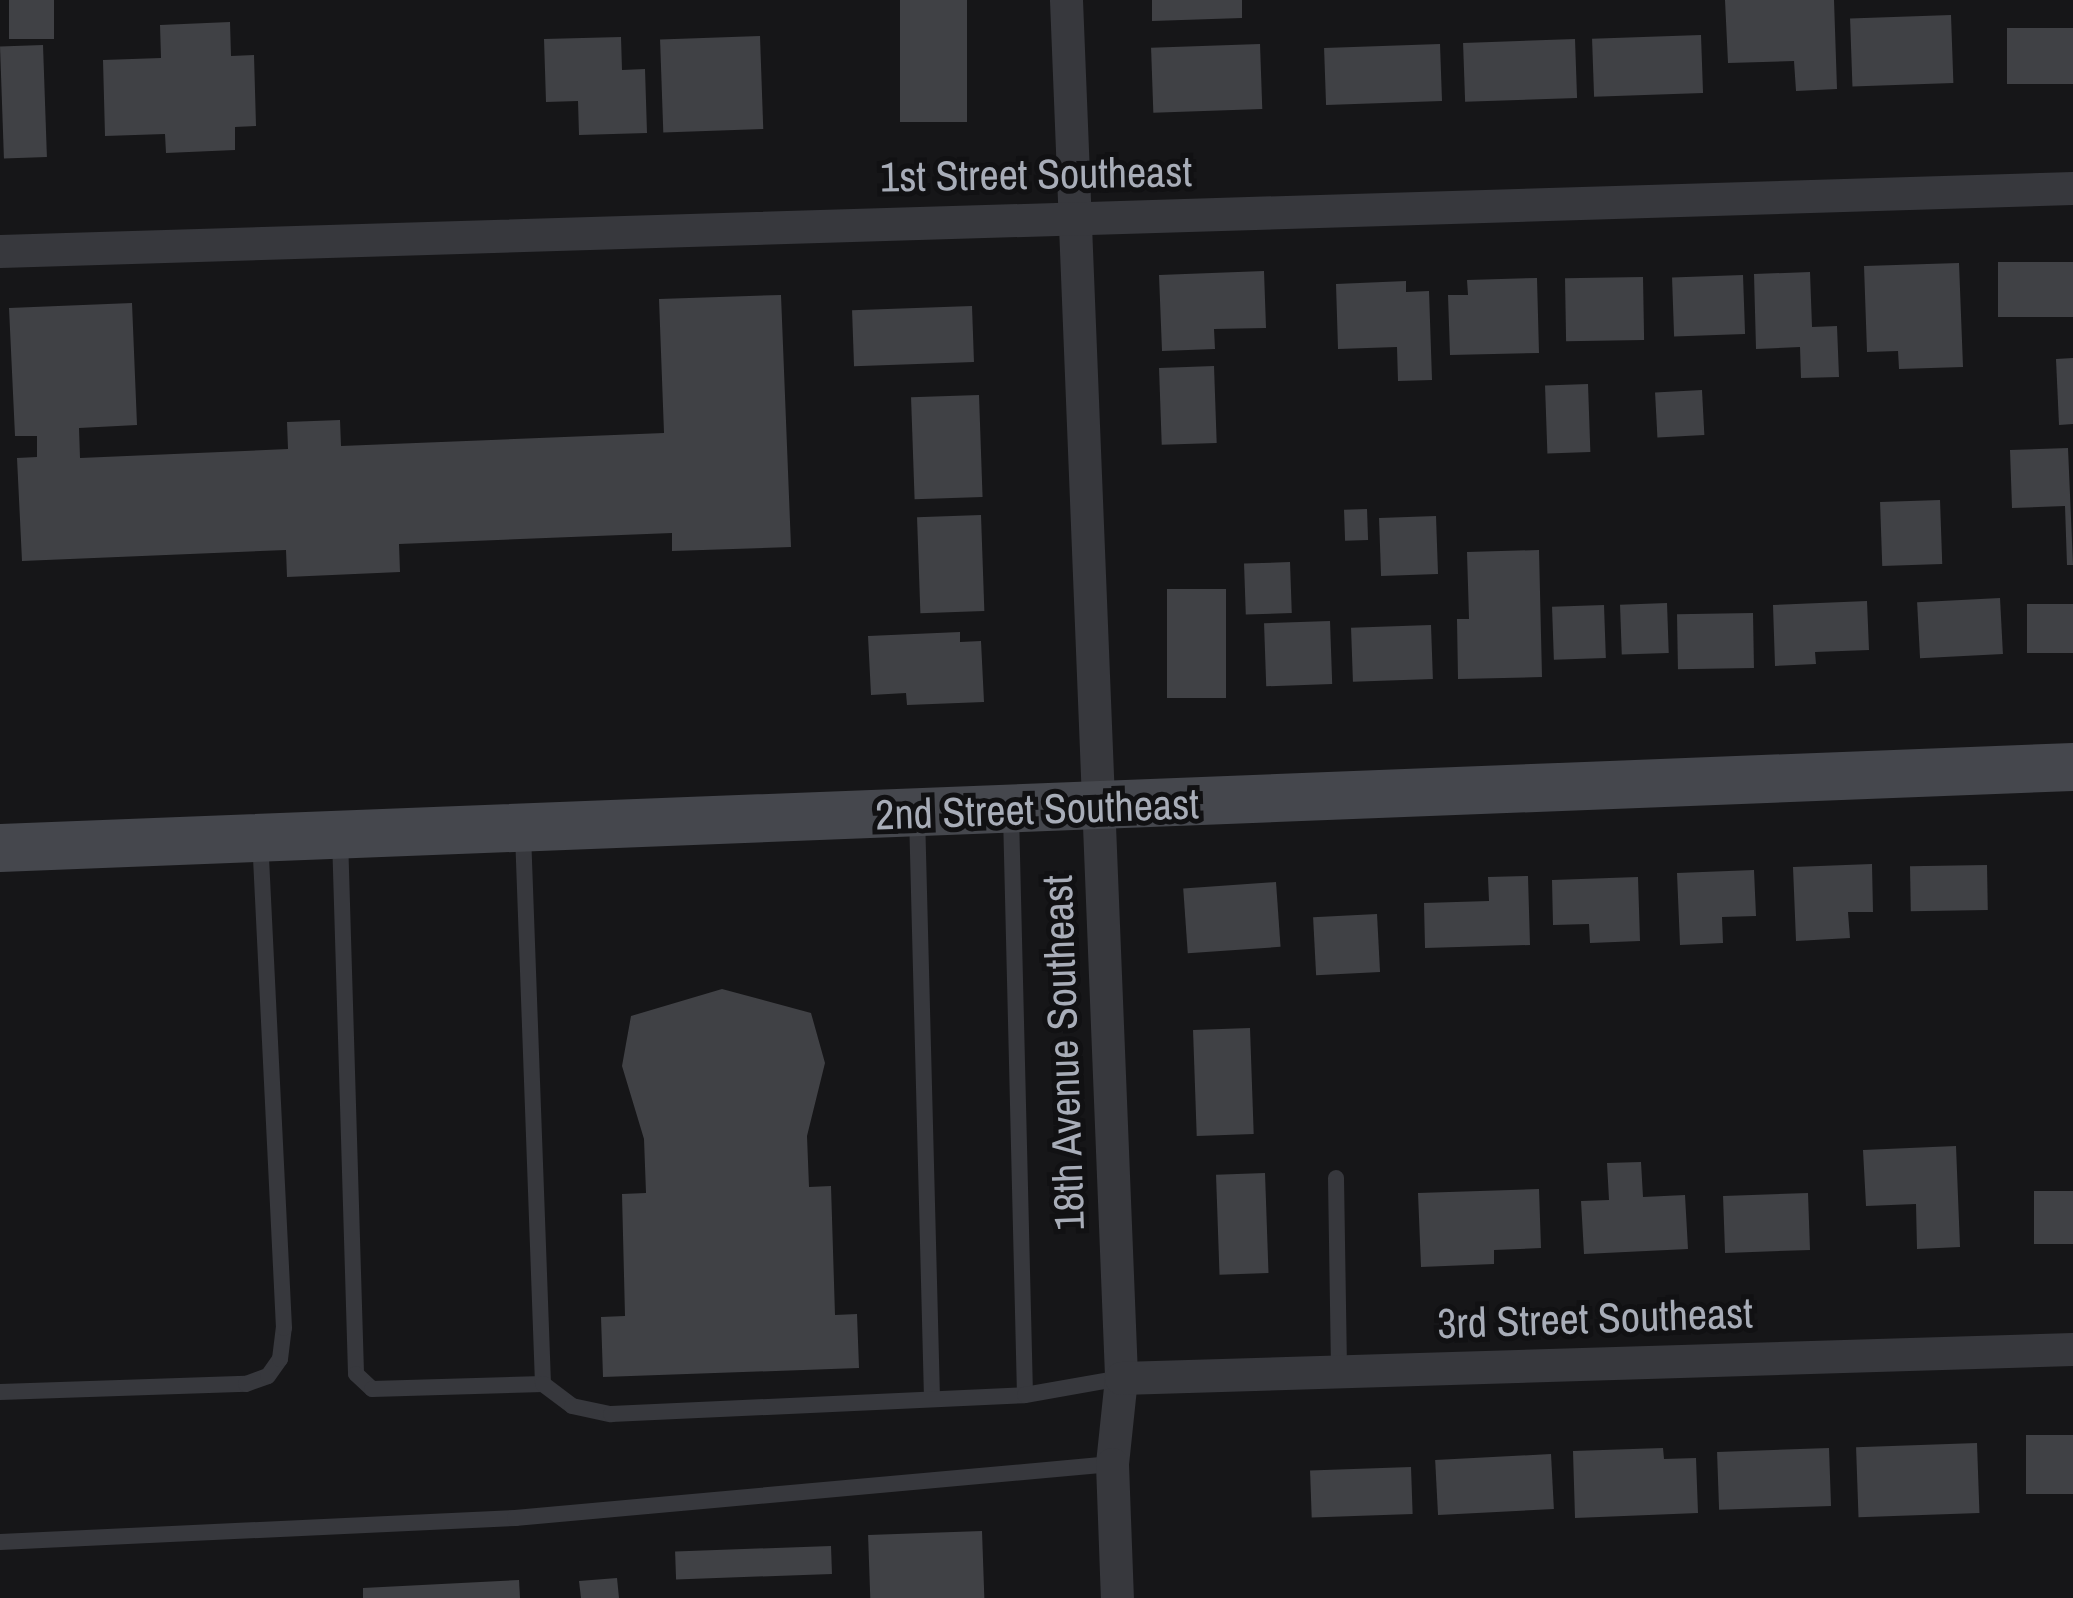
<!DOCTYPE html>
<html>
<head>
<meta charset="utf-8">
<style>
	body { margin:0 }
	#map { position:relative; width:2073px; height:1598px; overflow:hidden; background:#161618; font-family:"Archivo Narrow",sans-serif }
	div>[style] { position:absolute }
	[style*='--x'] { left:calc(var(--x)*1px); top:calc(var(--y)*1px); width:calc(var(--w)*1px); rotate:calc(var(--a)*1deg) }
	.building>* { inset:0; background:#404145; transform-origin:0 0 }
	.lane>* { height:16px; margin:-8px; padding:0 8px; transform-origin:8px; border-radius:8px; background:#37383d }
	.street>* { height:33px; margin:-16.5px; padding:0 16.5px; transform-origin:16.5px; border-radius:16.5px; background:#37383d }
	.secondary>* { height:48px; margin:-24px; padding:0 24px; transform-origin:24px; border-radius:24px; background:#45474d }
	span { translate:-50% -50%; white-space:nowrap; text-align:center; line-height:1.15; -webkit-text-stroke:10px #111113; paint-order:stroke }
	.street-label { font-size:42px; color:#a8adb8 }
</style>
</head>
<body>
<div id="map">
	<div class="building">
		<i style="left:9px;top:0;width:45px;height:39px"></i>
		<i style="left:900px;top:0;width:67px;height:122px"></i>
		<i style="clip-path:polygon(1152px 0,1242px 0,1242px 18px,1152px 21px)"></i>
		<i style="clip-path:polygon(1725px 0,1834px 0,1837px 89px,1796px 91px,1794px 61px,1728px 63px)"></i>
		<i style="left:1951px;top:15px;width:68px;height:101px;rotate:88deg"></i>
		<i style="clip-path:polygon(230px 22px,231px 56px,254px 55px,256px 126px,235px 127px,235px 150px,166px 153px,165px 134px,105px 136px,103px 60px,161px 58px,160px 25px)"></i>
		<i style="left:2073px;top:28px;width:56px;height:66px;rotate:90deg"></i>
		<i style="left:1701px;top:35px;width:58px;height:109px;rotate:88deg"></i>
		<i style="left:760px;top:36px;width:93px;height:100px;rotate:88deg"></i>
		<i style="clip-path:polygon(621px 37px,622px 70px,645px 69px,647px 133px,579px 135px,578px 101px,546px 102px,544px 39px)"></i>
		<i style="left:1575px;top:39px;width:59px;height:112px;rotate:88deg"></i>
		<i style="left:1260px;top:44px;width:65px;height:109px;rotate:88deg"></i>
		<i style="left:1440px;top:44px;width:57px;height:116px;rotate:88deg"></i>
		<i style="left:43px;top:45px;width:112px;height:43px;rotate:88deg"></i>
		<i style="left:2073px;top:262px;width:55px;height:75px;rotate:90deg"></i>
		<i style="clip-path:polygon(1959px 263px,1963px 367px,1899px 369px,1898px 351px,1867px 352px,1864px 266px)"></i>
		<i style="clip-path:polygon(1264px 271px,1266px 328px,1214px 329px,1215px 349px,1162px 351px,1159px 275px)"></i>
		<i style="clip-path:polygon(1810px 272px,1812px 327px,1837px 326px,1839px 377px,1801px 378px,1800px 347px,1756px 349px,1754px 274px)"></i>
		<i style="left:1743px;top:275px;width:59px;height:71px;rotate:88deg"></i>
		<i style="left:1643px;top:277px;width:63px;height:78px;rotate:89deg"></i>
		<i style="clip-path:polygon(1537px 278px,1539px 353px,1450px 355px,1448px 295px,1468px 295px,1467px 280px)"></i>
		<i style="clip-path:polygon(1406px 281px,1406px 292px,1429px 291px,1432px 380px,1398px 381px,1397px 347px,1338px 349px,1336px 284px)"></i>
		<i style="clip-path:polygon(781px 295px,791px 547px,672px 551px,672px 533px,399px 544px,400px 572px,287px 577px,286px 550px,22px 561px,17px 458px,37px 457px,37px 436px,15px 436px,9px 308px,132px 303px,137px 425px,79px 428px,80px 458px,288px 449px,287px 422px,340px 420px,341px 446px,664px 433px,659px 299px)"></i>
		<i style="left:972px;top:306px;width:56px;height:120px;rotate:88deg"></i>
		<i style="clip-path:polygon(2073px 358px,2073px 424px,2059px 425px,2056px 359px)"></i>
		<i style="left:1214px;top:366px;width:77px;height:55px;rotate:88deg"></i>
		<i style="left:1588px;top:384px;width:68px;height:43px;rotate:88deg"></i>
		<i style="left:1702px;top:390px;width:45px;height:47px;rotate:87deg"></i>
		<i style="left:979px;top:395px;width:102px;height:68px;rotate:88deg"></i>
		<i style="clip-path:polygon(2068px 448px,2073px 565px,2067px 565px,2065px 506px,2012px 508px,2010px 450px)"></i>
		<i style="left:1940px;top:500px;width:64px;height:60px;rotate:88deg"></i>
		<i style="left:1367px;top:509px;width:31px;height:23px;rotate:88deg"></i>
		<i style="left:981px;top:515px;width:96px;height:64px;rotate:88deg"></i>
		<i style="left:1436px;top:516px;width:58px;height:57px;rotate:88deg"></i>
		<i style="clip-path:polygon(1539px 550px,1542px 677px,1458px 679px,1457px 619px,1469px 619px,1467px 552px)"></i>
		<i style="left:1290px;top:562px;width:51px;height:46px;rotate:88deg"></i>
		<i style="left:1226px;top:589px;width:109px;height:59px;rotate:90deg"></i>
		<i style="left:2000px;top:598px;width:56px;height:83px;rotate:87deg"></i>
		<i style="clip-path:polygon(1867px 601px,1869px 650px,1815px 652px,1816px 664px,1775px 666px,1773px 605px)"></i>
		<i style="left:1667px;top:603px;width:50px;height:47px;rotate:88deg"></i>
		<i style="left:2073px;top:604px;width:49px;height:46px;rotate:90deg"></i>
		<i style="left:1604px;top:605px;width:53px;height:52px;rotate:88deg"></i>
		<i style="left:1753px;top:613px;width:55px;height:76px;rotate:89deg"></i>
		<i style="left:1330px;top:621px;width:63px;height:66px;rotate:88deg"></i>
		<i style="left:1431px;top:625px;width:54px;height:80px;rotate:88deg"></i>
		<i style="clip-path:polygon(960px 632px,960px 642px,981px 641px,984px 702px,907px 705px,906px 693px,871px 695px,868px 636px)"></i>
		<i style="clip-path:polygon(1872px 864px,1873px 912px,1848px 912px,1850px 938px,1796px 941px,1793px 867px)"></i>
		<i style="left:1987px;top:865px;width:45px;height:77px;rotate:89deg"></i>
		<i style="clip-path:polygon(1754px 870px,1756px 916px,1722px 917px,1723px 943px,1680px 945px,1677px 873px)"></i>
		<i style="clip-path:polygon(1528px 876px,1530px 945px,1425px 948px,1424px 903px,1489px 901px,1488px 877px)"></i>
		<i style="clip-path:polygon(1638px 877px,1640px 941px,1590px 943px,1589px 924px,1553px 925px,1552px 880px)"></i>
		<i style="left:1276px;top:882px;width:65px;height:93px;rotate:86deg"></i>
		<i style="left:1377px;top:914px;width:58px;height:64px;rotate:87deg"></i>
		<i style="clip-path:polygon(722px 989px,811px 1013px,825px 1063px,807px 1136px,809px 1187px,831px 1186px,835px 1315px,857px 1314px,859px 1368px,603px 1377px,601px 1317px,625px 1316px,622px 1194px,646px 1193px,644px 1139px,622px 1066px,631px 1016px)"></i>
		<i style="left:1250px;top:1028px;width:106px;height:57px;rotate:88deg"></i>
		<i style="clip-path:polygon(1956px 1146px,1960px 1247px,1917px 1249px,1916px 1204px,1866px 1206px,1863px 1150px)"></i>
		<i style="clip-path:polygon(1641px 1162px,1643px 1197px,1685px 1195px,1688px 1249px,1584px 1254px,1581px 1201px,1609px 1200px,1607px 1163px)"></i>
		<i style="left:1265px;top:1173px;width:100px;height:49px;rotate:88deg"></i>
		<i style="clip-path:polygon(1539px 1189px,1541px 1248px,1494px 1250px,1494px 1264px,1421px 1267px,1418px 1193px)"></i>
		<i style="left:2073px;top:1191px;width:53px;height:39px;rotate:90deg"></i>
		<i style="left:1808px;top:1193px;width:57px;height:85px;rotate:88deg"></i>
		<i style="left:2073px;top:1435px;width:59px;height:47px;rotate:90deg"></i>
		<i style="left:1977px;top:1443px;width:70px;height:121px;rotate:88deg"></i>
		<i style="clip-path:polygon(1663px 1448px,1664px 1459px,1696px 1458px,1698px 1513px,1575px 1518px,1573px 1451px)"></i>
		<i style="left:1829px;top:1448px;width:58px;height:112px;rotate:88deg"></i>
		<i style="left:1551px;top:1454px;width:55px;height:116px;rotate:87deg"></i>
		<i style="left:1411px;top:1467px;width:47px;height:101px;rotate:88deg"></i>
		<i style="left:982px;top:1531px;width:67px;height:114px;rotate:88deg"></i>
		<i style="left:831px;top:1546px;width:28px;height:156px;rotate:88deg"></i>
		<i style="clip-path:polygon(617px 1578px,619px 1598px,581px 1598px,579px 1581px)"></i>
		<i style="clip-path:polygon(519px 1580px,520px 1598px,363px 1598px,363px 1588px)"></i>
	</div>
	<div class="lane">
		<i style="--x:917;--y:814;--w:584;--a:88.53"></i>
		<i style="--x:1011;--y:814;--w:581;--a:88.62"></i>
		<i style="--x:340;--y:837;--w:537;--a:88.29"></i>
		<i style="--x:356;--y:1374;--w:22;--a:43"></i>
		<i style="--x:372;--y:1389;--w:171;--a:-1.7"></i>
		<i style="--x:543;--y:1384;--w:551;--a:-92.08"></i>
		<i style="--x:1336;--y:1178;--w:193;--a:89.1"></i>
		<i style="--x:543;--y:1384;--w:36;--a:37"></i>
		<i style="--x:572;--y:1406;--w:40;--a:12"></i>
		<i style="--x:611;--y:1414;--w:414;--a:-2.6"></i>
		<i style="--x:1025;--y:1395;--w:97;--a:-10"></i>
		<i style="--x:0;--y:1392;--w:246;--a:-1.9"></i>
		<i style="--x:246;--y:1384;--w:23;--a:-20"></i>
		<i style="--x:268;--y:1376;--w:21;--a:-55"></i>
		<i style="--x:280;--y:1359;--w:31;--a:-83"></i>
		<i style="--x:284;--y:1328;--w:488;--a:-92.8"></i>
		<i style="--x:0;--y:1542;--w:516;--a:-2.67"></i>
		<i style="--x:515;--y:1518;--w:599;--a:-5.17"></i>
	</div>
	<div class="street">
		<i style="--x:1066;--y:0;--w:1379;--a:87.71"></i>
		<i style="--x:1121;--y:1378;--w:86;--a:96"></i>
		<i style="--x:1112;--y:1464;--w:134;--a:87.9"></i>
		<i style="--x:0;--y:251;--w:2074;--a:-1.74"></i>
		<i style="--x:1121;--y:1378;--w:952;--a:-1.74"></i>
	</div>
	<div class="secondary">
		<i style="--x:0;--y:848;--w:2075;--a:-2.24"></i>
	</div>
	<div class="street-label">
		<span style="left:1036px;top:174px;rotate:-1deg">1st Street Southeast</span>
		<span style="left:1037px;top:809px;rotate:-2deg">2nd Street Southeast</span>
		<span style="left:1063px;top:1053px;rotate:-92deg">18th Avenue Southeast</span>
		<span style="left:1595px;top:1318px;rotate:-2deg">3rd Street Southeast</span>
	</div>
</div>
</body>
</html>
